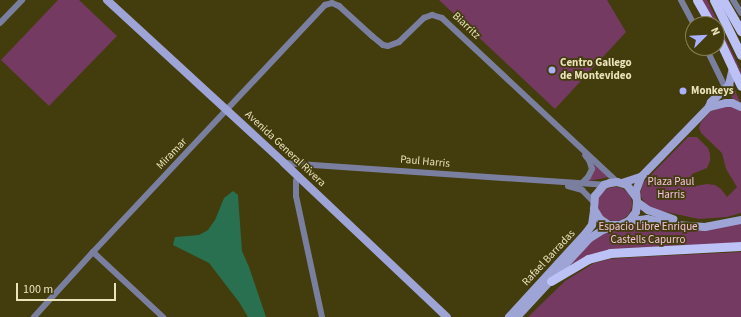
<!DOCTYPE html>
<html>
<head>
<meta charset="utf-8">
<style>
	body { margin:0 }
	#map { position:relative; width:741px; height:317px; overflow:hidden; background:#433c0d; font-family:"Source Sans 3",sans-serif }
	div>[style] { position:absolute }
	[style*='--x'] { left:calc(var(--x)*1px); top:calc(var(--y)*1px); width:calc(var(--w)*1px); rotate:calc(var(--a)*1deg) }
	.green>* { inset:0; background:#743a62 }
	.round { border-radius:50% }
	.water>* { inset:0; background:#28704f }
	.minor>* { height:6px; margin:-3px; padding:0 3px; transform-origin:3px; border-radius:3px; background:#7b7f9f }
	.secondary>* { height:8px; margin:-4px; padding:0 4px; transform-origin:4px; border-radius:4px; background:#9fa4d6 }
	.primary>* { height:9px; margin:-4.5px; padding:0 4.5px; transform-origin:4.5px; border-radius:4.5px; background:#bdc2f6 }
	.dots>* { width:11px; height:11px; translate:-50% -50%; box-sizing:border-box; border:2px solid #433c0d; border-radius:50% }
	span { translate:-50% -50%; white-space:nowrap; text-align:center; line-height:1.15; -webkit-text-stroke:3.5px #433c0d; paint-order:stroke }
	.street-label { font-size:11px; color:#eae3bb }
	.poi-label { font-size:11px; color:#eae3bb; font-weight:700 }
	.left { translate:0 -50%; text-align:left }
	.park-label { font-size:11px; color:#f6c3e3 }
	.north { position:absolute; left:685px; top:16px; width:40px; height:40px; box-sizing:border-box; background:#433c0d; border:1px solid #867f53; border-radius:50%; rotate:66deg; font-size:11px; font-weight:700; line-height:16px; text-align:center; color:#eae3bb }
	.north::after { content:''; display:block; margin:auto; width:14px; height:18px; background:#aab0fb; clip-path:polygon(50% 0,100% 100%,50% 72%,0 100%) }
	.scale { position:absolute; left:16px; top:283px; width:100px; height:18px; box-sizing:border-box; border:2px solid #eae3bb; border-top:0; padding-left:5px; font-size:12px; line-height:14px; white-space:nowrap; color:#eae3bb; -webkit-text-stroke:3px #433c0d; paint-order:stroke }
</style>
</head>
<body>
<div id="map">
	<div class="green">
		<i style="clip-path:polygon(58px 0,79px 0,117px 36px,49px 106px,1px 60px)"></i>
		<i style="clip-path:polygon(439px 0,607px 0,626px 32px,555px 109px)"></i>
		<i style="clip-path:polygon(701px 0,707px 0,716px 18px,741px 71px,741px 79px,717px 29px,717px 24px,714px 24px)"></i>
		<i style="clip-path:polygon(732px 84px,733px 85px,740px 102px,735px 101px,730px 95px)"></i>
		<i style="clip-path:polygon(730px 106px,741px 111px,741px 213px,727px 217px,699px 219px,657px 210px,646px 205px,640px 195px,643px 183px,688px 137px,697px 137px,708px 148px,710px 154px,710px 161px,707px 168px,692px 174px,695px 186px,707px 184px,715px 185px,721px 189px,727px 197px,737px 187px,726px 169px,722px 153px,701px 133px,699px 128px,701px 122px,713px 109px)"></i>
		<i style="clip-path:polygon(594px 164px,609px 177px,589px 181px)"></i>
		<i class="round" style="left:598px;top:187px;width:34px;height:34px"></i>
		<i style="clip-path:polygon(644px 221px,707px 230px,741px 223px,741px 243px,647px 248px,572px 264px,573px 260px,587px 244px,611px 230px,624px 229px)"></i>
		<i style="clip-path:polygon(741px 252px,741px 317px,528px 317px,565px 281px,594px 263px,610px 259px,637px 257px)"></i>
	</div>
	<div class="water">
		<i style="clip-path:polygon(233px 191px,238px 195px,242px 251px,249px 267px,266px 317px,248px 317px,239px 302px,209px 263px,173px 245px,175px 237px,199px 235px,208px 230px,215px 220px,224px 198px)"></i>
	</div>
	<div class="minor">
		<i style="--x:681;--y:0;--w:27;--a:62"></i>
		<i style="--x:733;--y:0;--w:15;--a:58"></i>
		<i style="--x:0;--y:23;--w:32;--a:-46"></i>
		<i style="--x:706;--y:48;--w:46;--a:64"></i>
		<i style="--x:284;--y:163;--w:321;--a:3.9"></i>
		<i style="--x:298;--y:176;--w:5;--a:112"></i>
		<i style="--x:296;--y:181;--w:15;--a:90"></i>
		<i style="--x:296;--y:196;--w:124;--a:77.9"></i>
		<i style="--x:581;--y:184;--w:10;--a:-45"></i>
		<i style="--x:588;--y:177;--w:9;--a:-63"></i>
		<i style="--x:592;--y:169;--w:9;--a:-108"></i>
		<i style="--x:589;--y:160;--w:6;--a:-129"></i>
		<i style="--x:568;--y:186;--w:15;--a:16"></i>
		<i style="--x:582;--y:190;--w:17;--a:45"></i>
		<i style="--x:93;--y:252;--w:96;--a:42.9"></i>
		<i style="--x:34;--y:317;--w:88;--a:-47.8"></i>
		<i style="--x:93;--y:252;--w:339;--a:-46.8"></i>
		<i style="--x:325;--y:5;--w:7;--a:-16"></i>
		<i style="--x:332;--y:3;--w:8;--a:23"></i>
		<i style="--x:339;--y:6;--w:45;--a:42.3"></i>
		<i style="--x:372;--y:36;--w:14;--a:39"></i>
		<i style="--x:383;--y:45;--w:5;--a:11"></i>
		<i style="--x:388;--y:46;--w:12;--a:-20"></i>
		<i style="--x:399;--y:42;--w:35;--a:-44"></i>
		<i style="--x:424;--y:18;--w:9;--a:-21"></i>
		<i style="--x:432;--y:15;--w:10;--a:17"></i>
		<i style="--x:442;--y:18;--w:240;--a:43.1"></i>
	</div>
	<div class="secondary">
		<i style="--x:107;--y:0;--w:241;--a:42.6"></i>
		<i style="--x:284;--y:163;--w:224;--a:43.4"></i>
		<i style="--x:709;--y:107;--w:17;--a:-13"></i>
		<i style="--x:726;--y:103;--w:6;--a:0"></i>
		<i style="--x:732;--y:103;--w:10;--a:24"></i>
		<i style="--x:622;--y:183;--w:20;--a:-18"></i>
		<i style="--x:641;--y:177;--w:98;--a:-45.8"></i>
		<i style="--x:709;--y:107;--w:5;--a:-68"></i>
		<i style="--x:711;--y:102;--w:25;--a:-43"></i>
		<i style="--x:729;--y:85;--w:18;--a:-77"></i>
		<i style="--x:636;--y:197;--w:15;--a:-127"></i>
		<i style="--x:627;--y:185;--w:10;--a:-163"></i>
		<i style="--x:617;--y:182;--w:7;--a:172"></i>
		<i style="--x:610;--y:183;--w:6;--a:162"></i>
		<i style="--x:604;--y:185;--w:14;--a:129"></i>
		<i style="--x:595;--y:196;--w:13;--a:94"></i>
		<i style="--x:594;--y:209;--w:12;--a:59"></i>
		<i style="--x:600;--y:219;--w:11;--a:34"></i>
		<i style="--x:609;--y:225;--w:11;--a:0"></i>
		<i style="--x:620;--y:225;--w:10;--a:-24"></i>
		<i style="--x:629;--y:221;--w:11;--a:-52"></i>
		<i style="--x:636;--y:212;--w:10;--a:-84"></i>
		<i style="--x:637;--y:202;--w:11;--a:-95"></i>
		<i style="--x:636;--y:191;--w:15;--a:-70"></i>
		<i style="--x:637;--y:202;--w:14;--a:36"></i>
		<i style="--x:648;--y:210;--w:27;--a:20"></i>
		<i style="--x:629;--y:221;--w:18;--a:-6"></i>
		<i style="--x:647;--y:219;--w:30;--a:12"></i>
		<i style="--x:676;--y:225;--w:29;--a:4"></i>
		<i style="--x:705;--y:227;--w:37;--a:-11"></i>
		<i style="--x:509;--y:317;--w:114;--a:-47.5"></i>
		<i style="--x:586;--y:233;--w:10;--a:-53"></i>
		<i style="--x:592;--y:225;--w:15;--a:-82"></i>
		<i style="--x:517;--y:317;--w:108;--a:-47.3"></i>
		<i style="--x:590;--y:238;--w:15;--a:-32"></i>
		<i style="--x:603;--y:230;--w:12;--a:-20"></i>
	</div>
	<div class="primary">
		<i style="--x:697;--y:0;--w:28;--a:60"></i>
		<i style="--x:714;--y:0;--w:61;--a:63.9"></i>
		<i style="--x:723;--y:0;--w:36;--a:60"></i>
		<i style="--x:717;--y:35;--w:56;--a:64.8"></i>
		<i style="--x:551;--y:281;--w:43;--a:-30.7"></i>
		<i style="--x:588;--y:259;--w:23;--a:-15"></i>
		<i style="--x:610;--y:253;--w:131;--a:-3.1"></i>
	</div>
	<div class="dots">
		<i style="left:552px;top:70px;background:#aab0fb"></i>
		<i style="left:683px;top:91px;background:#aab0fb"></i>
	</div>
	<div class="street-label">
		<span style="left:466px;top:26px;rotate:43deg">Biarritz</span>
		<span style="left:285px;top:149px;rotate:43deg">Avenida General Rivera</span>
		<span style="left:172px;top:154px;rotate:-46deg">Miramar</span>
		<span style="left:425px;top:162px;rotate:5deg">Paul Harris</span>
		<span style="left:549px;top:258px;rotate:-47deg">Rafael Barradas</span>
	</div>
	<div class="poi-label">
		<span class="left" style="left:560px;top:70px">Centro Gallego<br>de Montevideo</span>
		<span class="left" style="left:691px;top:91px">Monkeys</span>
	</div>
	<div class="park-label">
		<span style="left:671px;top:189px">Plaza Paul<br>Harris</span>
		<span style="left:648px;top:234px">Espacio Libre Enrique<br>Castells Capurro</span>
	</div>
	<div class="north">N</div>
	<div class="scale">100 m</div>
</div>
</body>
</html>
